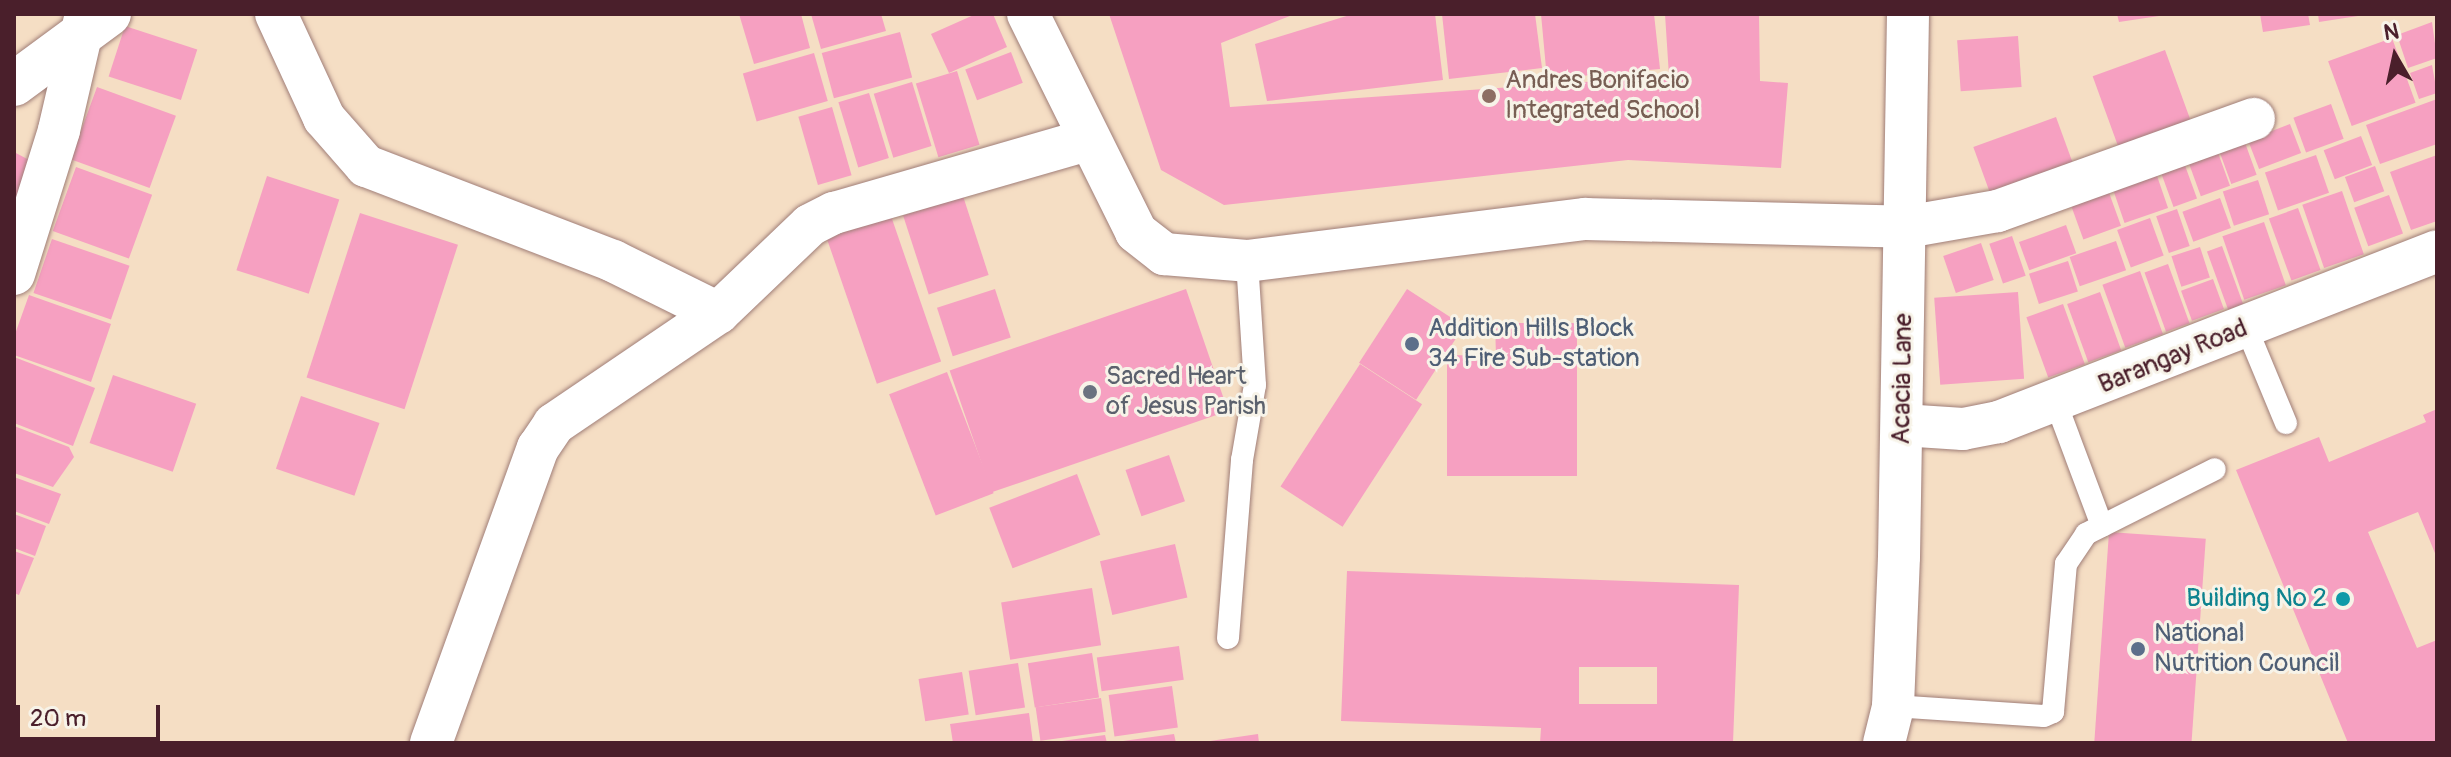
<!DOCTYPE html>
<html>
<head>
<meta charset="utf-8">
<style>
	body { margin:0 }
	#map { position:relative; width:2451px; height:757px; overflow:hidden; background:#f5dec4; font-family:Pangolin,sans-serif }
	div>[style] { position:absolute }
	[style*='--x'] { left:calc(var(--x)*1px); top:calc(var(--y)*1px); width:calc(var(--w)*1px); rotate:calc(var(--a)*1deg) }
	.building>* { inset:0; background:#f6a0c1; transform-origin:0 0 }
	.roads { filter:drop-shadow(0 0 2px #a07e78) drop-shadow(0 0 2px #a07e78) }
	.service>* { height:22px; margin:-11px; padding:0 11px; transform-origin:11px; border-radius:11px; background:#fff }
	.minor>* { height:42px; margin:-21px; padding:0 21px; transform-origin:21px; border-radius:21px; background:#fff }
	.tertiary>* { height:44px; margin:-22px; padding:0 22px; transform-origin:22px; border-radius:22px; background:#fff }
	.dots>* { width:22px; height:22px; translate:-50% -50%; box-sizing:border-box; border:4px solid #f7f3e8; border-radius:50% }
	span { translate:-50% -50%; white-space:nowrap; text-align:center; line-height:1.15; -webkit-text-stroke:6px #f7f3e8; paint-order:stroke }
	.education-label { font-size:26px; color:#785e54 }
	.left { translate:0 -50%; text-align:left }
	.service-label { font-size:26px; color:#4e5e75 }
	.street-label { font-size:26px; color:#4a1f2b }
	.worship-label { font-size:26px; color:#5b616d }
	.culture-label { font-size:26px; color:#0d838f }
	.right { translate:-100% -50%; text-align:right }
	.frame { position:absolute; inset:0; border:16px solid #4a1f2b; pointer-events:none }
	.north { position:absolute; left:2355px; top:16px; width:80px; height:80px; -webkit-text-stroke:6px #f7f3e8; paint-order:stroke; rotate:351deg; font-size:22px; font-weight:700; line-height:32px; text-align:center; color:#4a1f2b }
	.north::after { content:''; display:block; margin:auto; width:28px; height:36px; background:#4a1f2b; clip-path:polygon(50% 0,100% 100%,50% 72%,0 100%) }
	.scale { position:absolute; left:16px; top:705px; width:144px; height:36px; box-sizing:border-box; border:4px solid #4a1f2b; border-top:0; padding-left:10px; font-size:24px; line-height:28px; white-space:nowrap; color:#4a1f2b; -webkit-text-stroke:6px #f7f3e8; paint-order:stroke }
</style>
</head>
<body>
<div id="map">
	<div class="building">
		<i style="clip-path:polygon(739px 14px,801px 14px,810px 48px,754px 64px)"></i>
		<i style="clip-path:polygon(811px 14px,881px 14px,886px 31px,821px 49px)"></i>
		<i style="clip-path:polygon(976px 14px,993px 14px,1007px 47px,949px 73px,931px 34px)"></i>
		<i style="clip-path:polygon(1109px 14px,1295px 14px,1221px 43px,1230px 107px,1669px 76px,1665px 14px,1759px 14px,1760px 81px,1788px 83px,1781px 168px,1628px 160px,1224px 205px,1161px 170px)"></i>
		<i style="clip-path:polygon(1353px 14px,1435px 14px,1443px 80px,1267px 101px,1255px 44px)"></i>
		<i style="clip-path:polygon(1442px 14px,1535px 14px,1542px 68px,1449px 79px)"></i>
		<i style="clip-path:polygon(1541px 14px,1654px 14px,1660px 69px,1547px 79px)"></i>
		<i style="clip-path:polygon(2117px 14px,2159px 14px,2159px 16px,2119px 22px)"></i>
		<i style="clip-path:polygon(2260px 14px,2308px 14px,2310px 25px,2263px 32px)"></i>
		<i style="clip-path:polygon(2318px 14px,2358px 14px,2358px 16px,2319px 22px)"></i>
		<i style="clip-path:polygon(2432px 22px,2437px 58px,2408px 68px,2397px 35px)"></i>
		<i style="left:125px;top:26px;width:76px;height:53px;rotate:18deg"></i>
		<i style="left:900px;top:32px;width:47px;height:81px;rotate:75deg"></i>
		<i style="left:2018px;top:36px;width:51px;height:61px;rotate:86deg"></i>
		<i style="left:2392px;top:38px;width:69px;height:68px;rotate:70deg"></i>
		<i style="left:2165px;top:50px;width:80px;height:77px;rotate:70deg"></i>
		<i style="left:1011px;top:52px;width:33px;height:49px;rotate:69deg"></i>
		<i style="left:814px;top:53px;width:50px;height:74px;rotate:74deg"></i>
		<i style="clip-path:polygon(2432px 65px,2437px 93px,2419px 99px,2410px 73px)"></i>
		<i style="left:957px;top:71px;width:77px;height:43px;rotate:73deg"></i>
		<i style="left:912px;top:82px;width:67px;height:40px;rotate:73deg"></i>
		<i style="left:97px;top:87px;width:84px;height:77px;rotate:20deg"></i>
		<i style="left:869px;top:93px;width:68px;height:32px;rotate:73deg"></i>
		<i style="clip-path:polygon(2437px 99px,2437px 144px,2380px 164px,2366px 125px)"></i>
		<i style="left:2331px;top:104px;width:37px;height:40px;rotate:70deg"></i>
		<i style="left:832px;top:107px;width:71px;height:35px;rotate:74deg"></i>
		<i style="left:2056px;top:117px;width:56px;height:88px;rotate:70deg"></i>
		<i style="left:2290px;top:124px;width:31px;height:45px;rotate:69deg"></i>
		<i style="left:2361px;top:136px;width:31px;height:40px;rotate:69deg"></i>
		<i style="left:2244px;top:140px;width:37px;height:27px;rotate:70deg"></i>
		<i style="left:2217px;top:150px;width:38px;height:31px;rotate:70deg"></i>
		<i style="clip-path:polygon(14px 152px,31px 161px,14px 220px)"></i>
		<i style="left:2316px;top:155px;width:40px;height:54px;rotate:71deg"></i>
		<i style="clip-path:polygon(2437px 155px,2437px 221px,2411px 230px,2390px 172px)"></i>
		<i style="left:2183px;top:160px;width:41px;height:25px;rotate:70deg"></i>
		<i style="left:2375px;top:166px;width:27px;height:32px;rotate:70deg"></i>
		<i style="left:76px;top:167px;width:81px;height:68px;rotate:20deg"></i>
		<i style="left:2156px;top:173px;width:37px;height:46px;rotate:71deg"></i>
		<i style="left:267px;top:176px;width:76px;height:99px;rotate:18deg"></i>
		<i style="left:2258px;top:180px;width:36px;height:37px;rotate:72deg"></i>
		<i style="left:2108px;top:190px;width:38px;height:40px;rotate:70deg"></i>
		<i style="left:2342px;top:191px;width:67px;height:42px;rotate:71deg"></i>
		<i style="left:2389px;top:195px;width:41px;height:37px;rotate:70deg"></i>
		<i style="left:963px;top:196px;width:83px;height:63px;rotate:72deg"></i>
		<i style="left:2220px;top:198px;width:32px;height:40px;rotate:70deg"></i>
		<i style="left:2298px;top:208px;width:66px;height:31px;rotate:70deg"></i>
		<i style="left:2177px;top:209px;width:39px;height:22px;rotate:71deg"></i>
		<i style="left:360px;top:213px;width:103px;height:173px;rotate:18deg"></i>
		<i style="left:891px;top:216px;width:154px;height:68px;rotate:71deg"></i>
		<i style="left:2150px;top:218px;width:40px;height:35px;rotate:70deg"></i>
		<i style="left:2264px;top:222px;width:67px;height:44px;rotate:71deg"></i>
		<i style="left:2066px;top:225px;width:30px;height:50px;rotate:70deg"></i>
		<i style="left:2012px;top:236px;width:42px;height:24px;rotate:71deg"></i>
		<i style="left:52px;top:239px;width:82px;height:57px;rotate:19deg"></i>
		<i style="left:2116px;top:241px;width:31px;height:49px;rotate:71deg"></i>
		<i style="left:1981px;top:243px;width:39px;height:40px;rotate:71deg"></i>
		<i style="left:2222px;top:246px;width:62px;height:16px;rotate:70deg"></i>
		<i style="left:2200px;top:247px;width:32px;height:30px;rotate:72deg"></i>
		<i style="left:2068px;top:261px;width:32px;height:41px;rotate:72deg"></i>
		<i style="left:2168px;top:264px;width:63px;height:25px;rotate:70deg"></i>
		<i style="left:2140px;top:271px;width:67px;height:40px;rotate:70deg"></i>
		<i style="left:2213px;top:279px;width:32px;height:34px;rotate:70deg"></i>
		<i style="left:995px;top:289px;width:51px;height:61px;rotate:72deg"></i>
		<i style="left:1186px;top:289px;width:129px;height:250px;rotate:71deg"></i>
		<i style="left:1407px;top:289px;width:68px;height:88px;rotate:33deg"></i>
		<i style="left:2018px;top:292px;width:87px;height:84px;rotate:86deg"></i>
		<i style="left:2100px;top:292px;width:62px;height:35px;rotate:70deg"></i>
		<i style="clip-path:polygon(29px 295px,111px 324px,91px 382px,14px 355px,14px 337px)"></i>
		<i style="left:2063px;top:304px;width:64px;height:39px;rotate:70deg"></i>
		<i style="clip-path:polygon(1495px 323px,1577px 323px,1577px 476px,1447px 476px,1447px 355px,1496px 356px)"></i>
		<i style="clip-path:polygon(14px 357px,95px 388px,73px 446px,14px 423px)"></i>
		<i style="left:1360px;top:364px;width:74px;height:146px;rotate:33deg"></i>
		<i style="left:947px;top:372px;width:130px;height:62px;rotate:69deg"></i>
		<i style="left:113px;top:375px;width:88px;height:72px;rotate:19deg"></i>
		<i style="left:301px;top:396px;width:83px;height:77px;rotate:19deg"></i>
		<i style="clip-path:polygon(2437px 409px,2437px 558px,2418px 512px,2368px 532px,2417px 648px,2437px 640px,2437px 743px,2348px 743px,2236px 470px,2319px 437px,2329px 462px,2426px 422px,2423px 415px)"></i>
		<i style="clip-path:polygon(14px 426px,69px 447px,74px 457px,53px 487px,14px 473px)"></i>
		<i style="left:1169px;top:455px;width:49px;height:46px;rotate:71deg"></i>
		<i style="left:1077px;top:474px;width:65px;height:94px;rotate:69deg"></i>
		<i style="clip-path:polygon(14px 477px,61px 494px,49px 524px,14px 511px)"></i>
		<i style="clip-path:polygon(14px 514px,46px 526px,35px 556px,14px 548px)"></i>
		<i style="left:2109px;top:532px;width:97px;height:211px;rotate:4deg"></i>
		<i style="left:1175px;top:544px;width:55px;height:77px;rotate:77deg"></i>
		<i style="clip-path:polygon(14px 551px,34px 558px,19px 595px,14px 593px)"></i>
		<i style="clip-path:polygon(evenodd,1347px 571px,1739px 585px,1733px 743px,1540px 743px,1541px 728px,1341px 721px,1347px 571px,1579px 667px,1657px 667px,1657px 704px,1579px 704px,1579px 667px)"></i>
		<i style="left:1092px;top:588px;width:58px;height:92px;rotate:81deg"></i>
		<i style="left:1179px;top:646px;width:34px;height:83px;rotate:82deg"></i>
		<i style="left:1092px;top:653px;width:45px;height:65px;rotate:81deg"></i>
		<i style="left:1018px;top:663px;width:45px;height:50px;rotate:81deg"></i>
		<i style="left:962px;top:672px;width:43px;height:44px;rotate:81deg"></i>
		<i style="left:1172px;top:686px;width:42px;height:64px;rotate:82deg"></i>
		<i style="left:1101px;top:698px;width:34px;height:66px;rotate:82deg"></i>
		<i style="clip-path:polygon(1029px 713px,1033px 743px,953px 743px,950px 724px)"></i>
		<i style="clip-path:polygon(1174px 734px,1176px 743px,1123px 743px,1123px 741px)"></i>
		<i style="clip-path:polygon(1258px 734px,1259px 743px,1210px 743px,1210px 741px)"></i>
		<i style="clip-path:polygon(1105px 735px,1107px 743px,1063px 743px,1062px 741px)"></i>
	</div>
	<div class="roads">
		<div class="service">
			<i style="--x:2246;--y:327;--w:104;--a:67.4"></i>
			<i style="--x:2056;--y:403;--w:131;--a:69.5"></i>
			<i style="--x:1228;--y:638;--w:179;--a:-85.5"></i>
			<i style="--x:1242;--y:460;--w:76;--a:-80.2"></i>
			<i style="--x:1255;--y:385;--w:124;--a:-93.7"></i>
			<i style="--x:1893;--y:706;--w:151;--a:3.8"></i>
			<i style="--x:2044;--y:716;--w:10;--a:-24"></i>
			<i style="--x:2053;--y:712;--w:149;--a:-85"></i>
			<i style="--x:2066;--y:564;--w:36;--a:-56"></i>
			<i style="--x:2086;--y:534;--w:144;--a:-26.7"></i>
		</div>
		<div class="minor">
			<i style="--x:276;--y:14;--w:115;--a:65.2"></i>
			<i style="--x:324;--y:118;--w:64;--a:48.8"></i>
			<i style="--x:366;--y:166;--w:265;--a:21"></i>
			<i style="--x:613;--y:261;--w:117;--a:26.3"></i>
			<i style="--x:1028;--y:14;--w:243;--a:63.6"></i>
			<i style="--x:1136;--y:232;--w:36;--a:38"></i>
			<i style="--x:1164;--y:254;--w:83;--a:4.8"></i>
			<i style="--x:1247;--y:261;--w:341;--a:-7.1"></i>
			<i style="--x:1585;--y:219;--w:321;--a:1.4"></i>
			<i style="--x:1906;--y:227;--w:93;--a:-9.9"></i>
			<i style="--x:1998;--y:211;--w:272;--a:-19.8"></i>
			<i style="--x:14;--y:274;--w:151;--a:-72.6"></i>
			<i style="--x:59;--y:130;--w:119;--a:-76.9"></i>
			<i style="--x:1902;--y:425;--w:61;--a:3.8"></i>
			<i style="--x:1963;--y:429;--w:37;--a:-11"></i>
			<i style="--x:1999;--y:422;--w:470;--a:-21.3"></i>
			<i style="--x:431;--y:743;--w:314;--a:-70.1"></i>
			<i style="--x:538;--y:448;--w:29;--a:-56"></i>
			<i style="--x:554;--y:424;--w:198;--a:-34.1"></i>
			<i style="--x:718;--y:313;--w:127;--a:-43.7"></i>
			<i style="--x:810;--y:225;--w:27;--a:-27"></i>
			<i style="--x:834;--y:213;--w:263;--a:-16.1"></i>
			<i style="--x:1884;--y:743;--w:38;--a:-76"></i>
			<i style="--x:1893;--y:706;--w:149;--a:-87.7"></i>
			<i style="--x:1899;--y:557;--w:543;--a:-89.05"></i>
		</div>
		<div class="tertiary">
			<i style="--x:14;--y:84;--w:118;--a:-36.4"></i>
		</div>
	</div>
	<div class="dots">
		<i style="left:1489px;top:96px;background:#8d6e63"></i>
		<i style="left:1412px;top:344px;background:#5c6f8a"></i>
		<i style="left:1090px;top:392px;background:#6b7280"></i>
		<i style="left:2343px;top:599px;background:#0f9aa8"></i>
		<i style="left:2138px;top:649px;background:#5c6f8a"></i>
	</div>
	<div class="education-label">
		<span class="left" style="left:1505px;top:96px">Andres Bonifacio<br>Integrated School</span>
	</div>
	<div class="service-label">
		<span class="left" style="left:1428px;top:344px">Addition Hills Block<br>34 Fire Sub-station</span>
		<span class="left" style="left:2154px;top:649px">National<br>Nutrition Council</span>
	</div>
	<div class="street-label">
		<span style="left:2173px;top:357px;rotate:-22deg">Barangay Road</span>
		<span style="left:1903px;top:379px;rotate:-89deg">Acacia Lane</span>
	</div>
	<div class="worship-label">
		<span class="left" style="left:1106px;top:392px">Sacred Heart<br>of Jesus Parish</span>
	</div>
	<div class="culture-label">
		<span class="right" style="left:2327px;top:599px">Building № 2</span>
	</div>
	<div class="frame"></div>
	<div class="north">N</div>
	<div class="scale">20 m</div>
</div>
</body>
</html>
